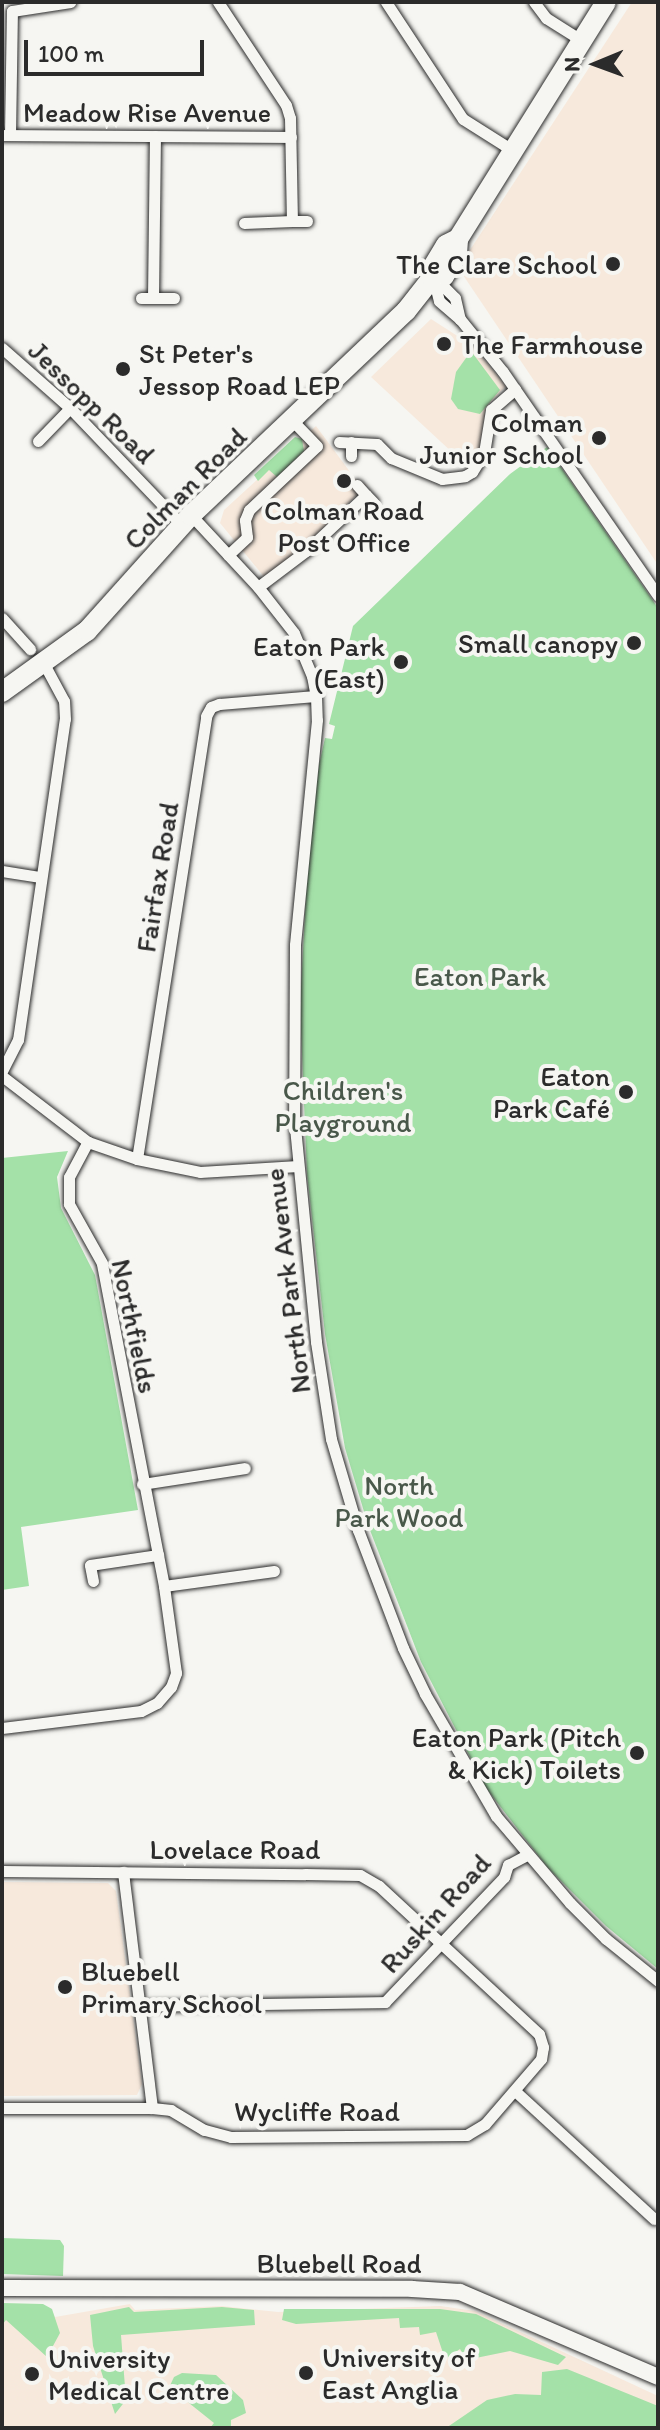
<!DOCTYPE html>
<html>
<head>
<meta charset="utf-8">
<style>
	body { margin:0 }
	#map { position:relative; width:660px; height:2430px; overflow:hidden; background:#f6f6f2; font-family:Itim,sans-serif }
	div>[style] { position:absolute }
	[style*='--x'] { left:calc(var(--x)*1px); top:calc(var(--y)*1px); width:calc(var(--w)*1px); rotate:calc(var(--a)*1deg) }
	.built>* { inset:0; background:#f7e9dc }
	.green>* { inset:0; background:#a4e1a8 }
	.roads { filter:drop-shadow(0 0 2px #2b2b2b) drop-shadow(0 0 2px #2b2b2b) }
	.street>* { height:11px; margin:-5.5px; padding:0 5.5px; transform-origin:5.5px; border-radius:5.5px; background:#f6f6f2 }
	.secondary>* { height:16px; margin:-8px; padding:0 8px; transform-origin:8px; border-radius:8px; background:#f6f6f2 }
	.highway>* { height:20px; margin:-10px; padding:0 10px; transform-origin:10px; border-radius:10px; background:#f6f6f2 }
	.dots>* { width:22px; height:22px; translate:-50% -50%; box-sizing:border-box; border:4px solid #f6f6f2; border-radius:50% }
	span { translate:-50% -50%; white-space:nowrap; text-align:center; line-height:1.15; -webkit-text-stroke:8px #f6f6f2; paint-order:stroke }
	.street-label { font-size:28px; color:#2b2b2b }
	.poi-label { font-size:28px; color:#2b2b2b }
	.right { translate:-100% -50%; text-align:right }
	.left { translate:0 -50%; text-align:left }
	.park-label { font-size:28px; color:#49584a }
	.frame { position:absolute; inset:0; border:4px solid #2b2b2b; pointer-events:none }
	.north { position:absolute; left:556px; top:24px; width:80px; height:80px; -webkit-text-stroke:6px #f6f6f2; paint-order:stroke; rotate:269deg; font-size:22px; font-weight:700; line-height:32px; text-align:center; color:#2b2b2b }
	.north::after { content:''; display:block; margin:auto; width:28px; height:36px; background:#2b2b2b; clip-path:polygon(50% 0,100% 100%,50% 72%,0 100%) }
	.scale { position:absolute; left:24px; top:40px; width:180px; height:36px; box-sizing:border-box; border:4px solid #2b2b2b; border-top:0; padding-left:10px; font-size:24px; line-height:28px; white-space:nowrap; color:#2b2b2b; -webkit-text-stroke:6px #f6f6f2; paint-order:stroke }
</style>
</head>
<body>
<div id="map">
	<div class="built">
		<i style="clip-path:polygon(632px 2px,658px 2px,658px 565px,463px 275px,464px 259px)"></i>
		<i style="clip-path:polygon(431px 319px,473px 346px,506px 386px,486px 407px,479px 451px,468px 467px,371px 377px)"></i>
		<i style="clip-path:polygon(316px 426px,356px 480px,367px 485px,271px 579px,265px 578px,220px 523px,224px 510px)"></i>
		<i style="clip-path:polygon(2px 1882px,108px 1883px,116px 1891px,142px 2084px,137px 2095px,2px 2096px)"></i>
		<i style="clip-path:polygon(2px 2304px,51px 2309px,55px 2317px,130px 2304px,135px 2310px,222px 2306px,278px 2312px,440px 2306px,475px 2311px,658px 2396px,658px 2428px,2px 2428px)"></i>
	</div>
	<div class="green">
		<i style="clip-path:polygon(471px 351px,500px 390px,480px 414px,458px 409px,451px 399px,456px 372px)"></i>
		<i style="clip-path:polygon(295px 437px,302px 439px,304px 451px,277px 477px,269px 470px,258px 481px,254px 475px)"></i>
		<i style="clip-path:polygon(547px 447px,658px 608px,658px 1969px,606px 1926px,548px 1868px,523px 1836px,486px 1788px,421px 1662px,368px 1525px,345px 1448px,325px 1334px,307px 1174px,300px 1006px,309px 839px,319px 765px,325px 738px,332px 739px,335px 726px,329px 724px,353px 626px,510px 474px)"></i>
		<i style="clip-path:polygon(68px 1151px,57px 1177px,61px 1208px,95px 1275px,138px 1510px,21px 1527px,29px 1586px,2px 1590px,2px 1158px)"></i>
		<i style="clip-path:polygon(2px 2238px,60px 2240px,64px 2246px,63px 2276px,2px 2274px)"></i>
		<i style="clip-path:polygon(2px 2303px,43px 2304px,52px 2309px,60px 2333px,47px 2357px,6px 2320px,2px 2325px)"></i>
		<i style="clip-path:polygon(129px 2307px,134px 2312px,222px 2307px,254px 2310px,255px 2325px,121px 2335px,126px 2400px,115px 2414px,93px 2346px,90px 2315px)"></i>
		<i style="clip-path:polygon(284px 2309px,440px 2309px,476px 2314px,566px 2357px,558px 2365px,510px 2351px,466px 2360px,460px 2349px,445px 2359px,436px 2332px,420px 2335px,419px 2327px,400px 2328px,399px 2318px,296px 2324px,282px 2320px)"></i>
		<i style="clip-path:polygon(567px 2369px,658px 2406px,658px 2428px,446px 2428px,487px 2400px,515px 2394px,541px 2395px,542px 2372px)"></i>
		<i style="clip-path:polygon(182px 2373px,216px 2375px,243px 2400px,246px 2413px,231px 2420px,231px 2428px,210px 2428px,214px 2423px,179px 2395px,174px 2401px,166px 2394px,174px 2377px)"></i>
	</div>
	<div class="roads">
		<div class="street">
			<i style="--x:218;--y:2;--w:123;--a:56.6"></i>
			<i style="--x:286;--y:105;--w:14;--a:73"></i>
			<i style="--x:290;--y:118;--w:103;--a:88.9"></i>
			<i style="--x:292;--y:221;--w:48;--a:177.6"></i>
			<i style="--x:386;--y:2;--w:140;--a:56.7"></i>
			<i style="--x:463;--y:119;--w:58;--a:32.3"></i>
			<i style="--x:534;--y:2;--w:20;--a:53"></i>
			<i style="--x:546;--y:18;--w:41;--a:32.2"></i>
			<i style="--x:2;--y:135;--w:289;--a:0.4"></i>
			<i style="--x:10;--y:135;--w:124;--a:-89.1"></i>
			<i style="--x:12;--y:11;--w:59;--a:-8.8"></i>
			<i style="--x:292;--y:221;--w:15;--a:0"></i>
			<i style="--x:431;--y:285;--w:14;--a:12"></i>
			<i style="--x:445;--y:288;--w:14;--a:45"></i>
			<i style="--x:455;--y:298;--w:22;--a:77"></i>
			<i style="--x:436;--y:289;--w:12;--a:76"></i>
			<i style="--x:439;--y:301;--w:28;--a:41"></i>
			<i style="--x:460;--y:319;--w:68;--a:50.9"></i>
			<i style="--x:503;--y:372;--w:272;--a:55.3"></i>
			<i style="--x:141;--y:298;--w:12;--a:0"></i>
			<i style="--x:153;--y:298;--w:162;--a:-89.3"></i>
			<i style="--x:153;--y:298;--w:21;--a:0"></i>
			<i style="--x:2;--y:348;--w:91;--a:41.4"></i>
			<i style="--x:70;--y:408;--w:162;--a:46.3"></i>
			<i style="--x:38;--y:441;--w:46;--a:-45.9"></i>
			<i style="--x:339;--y:442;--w:38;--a:3"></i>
			<i style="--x:377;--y:444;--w:20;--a:45"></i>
			<i style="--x:391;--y:458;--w:55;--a:22.4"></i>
			<i style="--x:442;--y:479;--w:23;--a:-7"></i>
			<i style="--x:465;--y:476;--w:8;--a:-30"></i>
			<i style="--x:472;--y:472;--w:22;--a:-58"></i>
			<i style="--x:484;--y:453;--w:44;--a:-80.8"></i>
			<i style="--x:491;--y:410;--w:32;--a:-41"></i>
			<i style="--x:351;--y:456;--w:14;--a:-90"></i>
			<i style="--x:357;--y:485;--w:13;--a:48"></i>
			<i style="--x:191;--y:515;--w:98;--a:47.1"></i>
			<i style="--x:258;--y:587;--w:58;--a:52"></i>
			<i style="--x:294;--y:633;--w:47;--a:67.3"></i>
			<i style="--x:312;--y:676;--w:20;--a:79"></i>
			<i style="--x:316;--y:696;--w:24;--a:88"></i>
			<i style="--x:317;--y:720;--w:226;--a:95.6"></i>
			<i style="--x:295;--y:945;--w:172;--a:90.3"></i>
			<i style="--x:294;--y:1117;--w:226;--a:84.4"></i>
			<i style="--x:316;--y:1342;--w:98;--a:81.2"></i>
			<i style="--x:331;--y:1439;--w:95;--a:73.5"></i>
			<i style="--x:358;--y:1530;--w:126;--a:69.1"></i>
			<i style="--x:403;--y:1648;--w:51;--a:64.4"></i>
			<i style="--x:425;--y:1694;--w:141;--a:59.8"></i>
			<i style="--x:496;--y:1816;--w:114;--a:49.6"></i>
			<i style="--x:570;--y:1903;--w:51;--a:45"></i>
			<i style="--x:606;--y:1939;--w:67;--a:38.9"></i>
			<i style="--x:228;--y:555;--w:26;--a:-43"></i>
			<i style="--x:247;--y:537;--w:17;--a:-97"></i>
			<i style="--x:245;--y:520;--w:11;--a:-68"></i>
			<i style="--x:249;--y:510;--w:93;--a:-43.3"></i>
			<i style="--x:317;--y:446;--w:35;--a:-134"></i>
			<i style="--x:258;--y:587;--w:60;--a:-36.9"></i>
			<i style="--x:306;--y:551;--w:82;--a:-43"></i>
			<i style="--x:366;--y:495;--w:10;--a:45"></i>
			<i style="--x:2;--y:618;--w:42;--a:47.9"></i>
			<i style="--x:2;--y:871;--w:39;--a:9"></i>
			<i style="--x:2;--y:1071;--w:35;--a:-63"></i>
			<i style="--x:18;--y:1040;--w:324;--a:-81.7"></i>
			<i style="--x:65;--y:719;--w:18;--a:-93"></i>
			<i style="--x:64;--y:701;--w:44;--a:-118.3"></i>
			<i style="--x:2;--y:1076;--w:108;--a:37.5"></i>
			<i style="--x:88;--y:1142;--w:52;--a:19.1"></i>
			<i style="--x:137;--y:1159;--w:64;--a:11.7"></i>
			<i style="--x:200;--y:1172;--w:98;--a:-3.5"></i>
			<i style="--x:137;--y:1159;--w:448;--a:-81.1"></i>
			<i style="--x:206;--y:716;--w:10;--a:-61"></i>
			<i style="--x:211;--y:707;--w:9;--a:-21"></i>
			<i style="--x:219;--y:704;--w:97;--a:-4.7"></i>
			<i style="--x:142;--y:1484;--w:104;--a:-8.8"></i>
			<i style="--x:93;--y:1581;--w:16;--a:-101"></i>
			<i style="--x:90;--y:1565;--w:69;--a:-8.4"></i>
			<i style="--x:164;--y:1586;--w:111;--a:-7.8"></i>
			<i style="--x:2;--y:1728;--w:140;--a:-7"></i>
			<i style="--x:141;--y:1711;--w:18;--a:-27"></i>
			<i style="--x:157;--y:1703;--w:21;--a:-49"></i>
			<i style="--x:171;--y:1687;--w:15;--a:-70"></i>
			<i style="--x:176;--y:1673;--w:88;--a:-97.9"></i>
			<i style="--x:164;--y:1586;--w:329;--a:-100.9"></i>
			<i style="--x:102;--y:1263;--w:68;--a:-119.2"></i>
			<i style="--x:69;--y:1204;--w:27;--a:-90"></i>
			<i style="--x:69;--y:1177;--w:40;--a:-62"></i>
			<i style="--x:2;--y:1871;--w:303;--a:0.6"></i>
			<i style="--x:305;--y:1874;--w:55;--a:1"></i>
			<i style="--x:360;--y:1875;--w:22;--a:30"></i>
			<i style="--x:379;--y:1886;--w:218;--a:42.8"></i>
			<i style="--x:539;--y:2034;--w:14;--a:73"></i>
			<i style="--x:543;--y:2047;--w:12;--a:99"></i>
			<i style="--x:541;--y:2059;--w:86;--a:130.7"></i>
			<i style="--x:485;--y:2124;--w:21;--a:149"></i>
			<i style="--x:467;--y:2135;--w:236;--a:179.5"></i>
			<i style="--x:231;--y:2137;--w:28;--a:-165"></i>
			<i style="--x:204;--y:2130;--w:39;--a:-149"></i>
			<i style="--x:171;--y:2110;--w:19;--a:-174"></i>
			<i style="--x:152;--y:2108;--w:238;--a:-97"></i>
			<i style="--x:139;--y:2006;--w:246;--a:-0.9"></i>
			<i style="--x:385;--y:2002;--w:173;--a:-46.4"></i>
			<i style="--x:504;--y:1877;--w:13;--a:-72"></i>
			<i style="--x:508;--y:1865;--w:21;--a:-28"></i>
			<i style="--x:515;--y:2091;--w:189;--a:42.6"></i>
			<i style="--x:2;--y:2108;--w:150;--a:0"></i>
		</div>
		<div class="secondary">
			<i style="--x:2;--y:2288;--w:410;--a:0.1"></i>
			<i style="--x:412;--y:2289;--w:48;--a:3.6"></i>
			<i style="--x:460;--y:2292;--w:215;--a:23.2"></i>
		</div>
		<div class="highway">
			<i style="--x:432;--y:278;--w:12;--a:-9"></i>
			<i style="--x:444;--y:276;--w:26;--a:-59"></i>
			<i style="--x:457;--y:254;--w:15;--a:-86"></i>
			<i style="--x:458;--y:239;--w:279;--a:-58"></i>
			<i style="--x:2;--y:692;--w:105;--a:-35.7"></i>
			<i style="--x:87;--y:631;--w:156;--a:-48.1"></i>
			<i style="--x:191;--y:515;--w:296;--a:-43.5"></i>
			<i style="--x:406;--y:311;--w:42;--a:-51.8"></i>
			<i style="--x:432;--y:278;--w:8;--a:-97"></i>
			<i style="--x:431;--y:270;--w:29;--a:-59"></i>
			<i style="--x:446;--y:245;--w:13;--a:-27"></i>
		</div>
	</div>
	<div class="dots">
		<i style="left:613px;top:264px;background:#2b2b2b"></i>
		<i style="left:444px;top:344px;background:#2b2b2b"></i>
		<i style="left:123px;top:369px;background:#2b2b2b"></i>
		<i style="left:599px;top:438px;background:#2b2b2b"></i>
		<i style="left:344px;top:481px;background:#2b2b2b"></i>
		<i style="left:634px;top:643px;background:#2b2b2b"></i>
		<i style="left:401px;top:662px;background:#2b2b2b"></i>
		<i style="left:626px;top:1092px;background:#2b2b2b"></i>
		<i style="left:637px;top:1753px;background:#2b2b2b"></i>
		<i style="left:65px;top:1987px;background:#2b2b2b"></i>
		<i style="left:306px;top:2373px;background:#2b2b2b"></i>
		<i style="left:32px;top:2374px;background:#2b2b2b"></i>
	</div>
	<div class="street-label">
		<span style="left:147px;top:112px">Meadow Rise Avenue</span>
		<span style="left:92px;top:402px;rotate:44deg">Jessopp Road</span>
		<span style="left:185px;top:488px;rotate:-45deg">Colman Road</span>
		<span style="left:157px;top:877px;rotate:-81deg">Fairfax Road</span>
		<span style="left:287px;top:1281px;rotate:-97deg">North Park Avenue</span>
		<span style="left:135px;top:1326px;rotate:78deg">Northfields</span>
		<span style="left:235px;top:1849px">Lovelace Road</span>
		<span style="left:435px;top:1913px;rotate:-48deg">Ruskin Road</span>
		<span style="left:317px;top:2111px">Wycliffe Road</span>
		<span style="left:339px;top:2263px">Bluebell Road</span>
	</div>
	<div class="poi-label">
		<span class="right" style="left:597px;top:264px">The Clare School</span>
		<span class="left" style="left:460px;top:344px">The Farmhouse</span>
		<span class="left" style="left:139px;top:369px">St Peter's<br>Jessop Road LEP</span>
		<span class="right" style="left:583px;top:438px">Colman<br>Junior School</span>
		<span style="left:344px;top:526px">Colman Road<br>Post Office</span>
		<span class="right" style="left:618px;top:643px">Small canopy</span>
		<span class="right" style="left:385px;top:662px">Eaton Park<br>(East)</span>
		<span class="right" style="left:610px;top:1092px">Eaton<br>Park Café</span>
		<span class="right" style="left:621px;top:1753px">Eaton Park (Pitch<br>&amp; Kick) Toilets</span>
		<span class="left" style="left:81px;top:1987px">Bluebell<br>Primary School</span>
		<span class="left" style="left:322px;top:2373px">University of<br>East Anglia</span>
		<span class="left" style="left:48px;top:2374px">University<br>Medical Centre</span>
	</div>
	<div class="park-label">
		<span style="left:480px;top:976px">Eaton Park</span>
		<span style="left:343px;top:1106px">Children's<br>Playground</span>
		<span style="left:399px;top:1501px">North<br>Park Wood</span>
	</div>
	<div class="frame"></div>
	<div class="north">N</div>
	<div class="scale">100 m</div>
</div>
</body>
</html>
